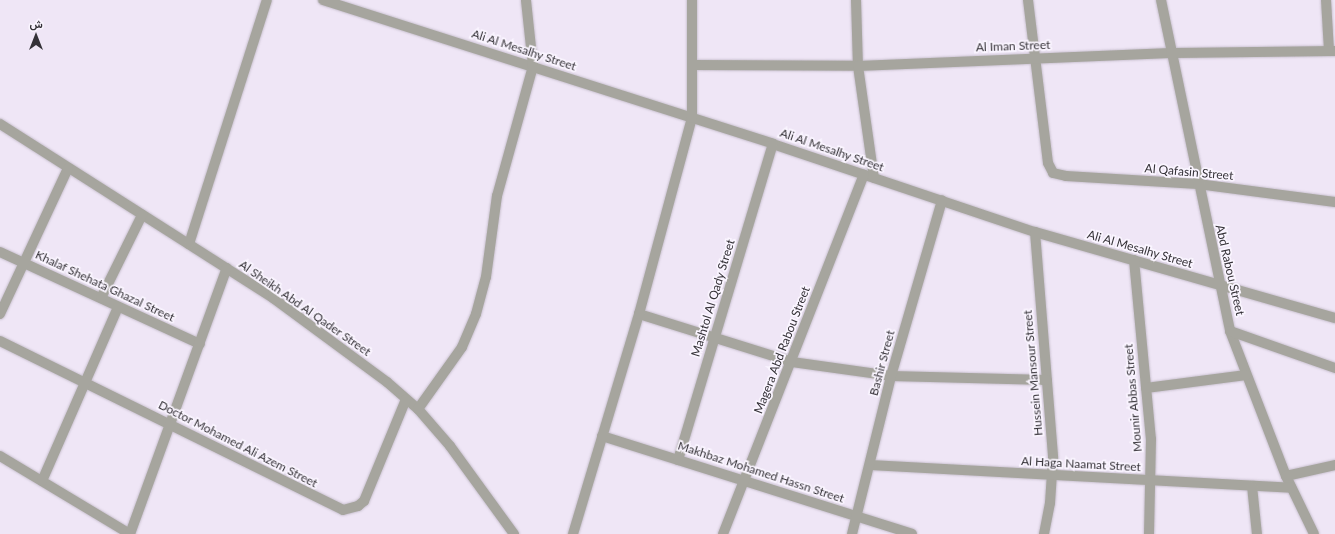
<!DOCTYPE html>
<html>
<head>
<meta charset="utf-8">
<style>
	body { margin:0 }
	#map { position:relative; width:1335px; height:534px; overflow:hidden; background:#efe6f6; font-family:Lato,Vazirmatn,sans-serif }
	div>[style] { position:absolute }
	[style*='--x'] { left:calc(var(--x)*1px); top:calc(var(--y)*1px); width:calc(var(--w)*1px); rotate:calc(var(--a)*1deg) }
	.roads { filter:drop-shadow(0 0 1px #cac2d0) drop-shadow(0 0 1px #cac2d0) }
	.minor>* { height:10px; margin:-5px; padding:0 5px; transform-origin:5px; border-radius:5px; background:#a6a59e }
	span { translate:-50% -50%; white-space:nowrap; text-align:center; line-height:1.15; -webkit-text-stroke:3.5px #faf5ff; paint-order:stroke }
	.street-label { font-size:12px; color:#343137 }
	.north { position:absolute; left:16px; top:16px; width:40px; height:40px; -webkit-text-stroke:3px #faf5ff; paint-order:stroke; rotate:0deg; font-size:11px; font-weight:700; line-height:16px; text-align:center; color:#343137 }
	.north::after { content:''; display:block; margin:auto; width:14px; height:18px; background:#343137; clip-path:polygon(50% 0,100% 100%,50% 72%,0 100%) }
</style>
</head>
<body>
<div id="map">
	<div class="roads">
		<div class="minor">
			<i style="--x:323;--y:0;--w:472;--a:17.7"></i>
			<i style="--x:773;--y:144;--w:276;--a:18.6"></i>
			<i style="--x:1035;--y:232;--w:312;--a:16"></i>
			<i style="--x:856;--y:0;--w:66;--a:88.3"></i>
			<i style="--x:858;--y:66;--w:113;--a:81.9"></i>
			<i style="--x:1028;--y:0;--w:164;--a:83"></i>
			<i style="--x:1048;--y:163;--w:11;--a:63"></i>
			<i style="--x:1053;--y:173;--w:13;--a:13"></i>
			<i style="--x:1066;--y:176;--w:132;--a:3.5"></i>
			<i style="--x:1198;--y:184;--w:138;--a:7.5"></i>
			<i style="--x:1161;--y:0;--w:338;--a:78.2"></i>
			<i style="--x:1230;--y:331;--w:155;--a:68.9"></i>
			<i style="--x:1286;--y:476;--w:64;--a:64.2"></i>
			<i style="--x:1326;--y:0;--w:51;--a:86.6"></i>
			<i style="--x:692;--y:65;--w:166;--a:0.3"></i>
			<i style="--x:858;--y:66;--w:313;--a:-2.4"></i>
			<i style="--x:1171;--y:53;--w:164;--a:-0.7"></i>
			<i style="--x:0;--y:124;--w:324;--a:32.5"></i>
			<i style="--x:273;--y:298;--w:142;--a:36.4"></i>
			<i style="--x:387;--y:382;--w:41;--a:41.1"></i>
			<i style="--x:418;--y:409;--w:49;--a:49.1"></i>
			<i style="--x:450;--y:446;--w:109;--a:54"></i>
			<i style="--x:1035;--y:232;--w:227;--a:85.4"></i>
			<i style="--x:1053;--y:458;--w:45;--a:93.8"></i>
			<i style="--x:1050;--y:503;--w:32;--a:101"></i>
			<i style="--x:189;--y:244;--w:256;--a:-72.3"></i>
			<i style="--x:0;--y:252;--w:220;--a:24.7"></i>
			<i style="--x:1134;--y:260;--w:180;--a:84.6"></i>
			<i style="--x:1151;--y:439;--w:95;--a:91.2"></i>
			<i style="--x:101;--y:298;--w:93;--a:-63.7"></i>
			<i style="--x:0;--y:314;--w:161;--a:-65"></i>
			<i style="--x:639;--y:314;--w:160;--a:17.4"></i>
			<i style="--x:792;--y:362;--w:100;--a:8"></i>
			<i style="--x:891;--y:376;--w:156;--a:1.5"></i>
			<i style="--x:1230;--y:331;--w:111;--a:19.4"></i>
			<i style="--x:0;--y:341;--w:382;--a:26.2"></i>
			<i style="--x:343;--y:510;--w:16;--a:-15"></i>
			<i style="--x:358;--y:506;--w:8;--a:-40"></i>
			<i style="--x:364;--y:501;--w:110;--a:-67.6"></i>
			<i style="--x:1146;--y:388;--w:101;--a:-7.4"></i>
			<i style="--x:418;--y:409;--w:76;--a:-54.6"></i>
			<i style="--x:462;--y:347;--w:36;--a:-67"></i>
			<i style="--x:476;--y:314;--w:38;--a:-75"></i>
			<i style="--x:486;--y:277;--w:82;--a:-82.3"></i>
			<i style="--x:497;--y:196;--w:135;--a:-74.5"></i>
			<i style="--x:533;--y:66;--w:66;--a:-96.1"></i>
			<i style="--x:602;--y:436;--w:325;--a:17.5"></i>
			<i style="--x:0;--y:456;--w:152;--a:31"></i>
			<i style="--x:678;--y:460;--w:330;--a:-73.3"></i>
			<i style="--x:870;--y:465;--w:422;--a:3.1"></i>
			<i style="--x:1286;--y:476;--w:50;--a:-12.7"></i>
			<i style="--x:42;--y:481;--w:190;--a:-66.4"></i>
			<i style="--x:1252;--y:486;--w:48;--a:84.1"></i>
			<i style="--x:130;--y:534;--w:283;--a:-70"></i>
			<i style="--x:573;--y:534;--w:230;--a:-73.3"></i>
			<i style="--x:639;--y:314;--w:203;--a:-74.9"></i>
			<i style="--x:692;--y:118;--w:118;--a:-90"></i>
			<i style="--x:723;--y:534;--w:386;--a:-68.6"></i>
			<i style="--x:852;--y:534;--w:163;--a:-76.1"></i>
			<i style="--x:891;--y:376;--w:183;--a:-73.8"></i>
		</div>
	</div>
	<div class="street-label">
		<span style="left:1013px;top:46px;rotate:-2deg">Al Iman Street</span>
		<span style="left:524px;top:50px;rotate:18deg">Ali Al Mesalhy Street</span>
		<span style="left:832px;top:150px;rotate:19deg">Ali Al Mesalhy Street</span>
		<span style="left:1189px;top:172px;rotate:5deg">Al Qafasin Street</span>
		<span style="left:1140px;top:249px;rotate:16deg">Ali Al Mesalhy Street</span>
		<span style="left:1230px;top:270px;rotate:77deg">Abd Rabou Street</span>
		<span style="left:105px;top:286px;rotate:25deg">Khalaf Shehata Ghazal Street</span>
		<span style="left:713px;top:298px;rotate:-73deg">Mashtol Al Qady Street</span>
		<span style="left:305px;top:308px;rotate:35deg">Al Sheikh Abd Al Qader Street</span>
		<span style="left:782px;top:350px;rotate:-69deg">Magera Abd Rabou Street</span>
		<span style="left:882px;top:363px;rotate:-75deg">Bashir Street</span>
		<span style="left:1033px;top:373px;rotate:-95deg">Hussein Mansour Street</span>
		<span style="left:1133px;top:398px;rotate:-95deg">Mounir Abbas Street</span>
		<span style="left:238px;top:444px;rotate:27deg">Doctor Mohamed Ali Azem Street</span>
		<span style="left:1081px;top:464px;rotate:3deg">Al Haga Naamat Street</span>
		<span style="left:761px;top:472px;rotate:18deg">Makhbaz Mohamed Hassn Street</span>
	</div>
	<div class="north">ش</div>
</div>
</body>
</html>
